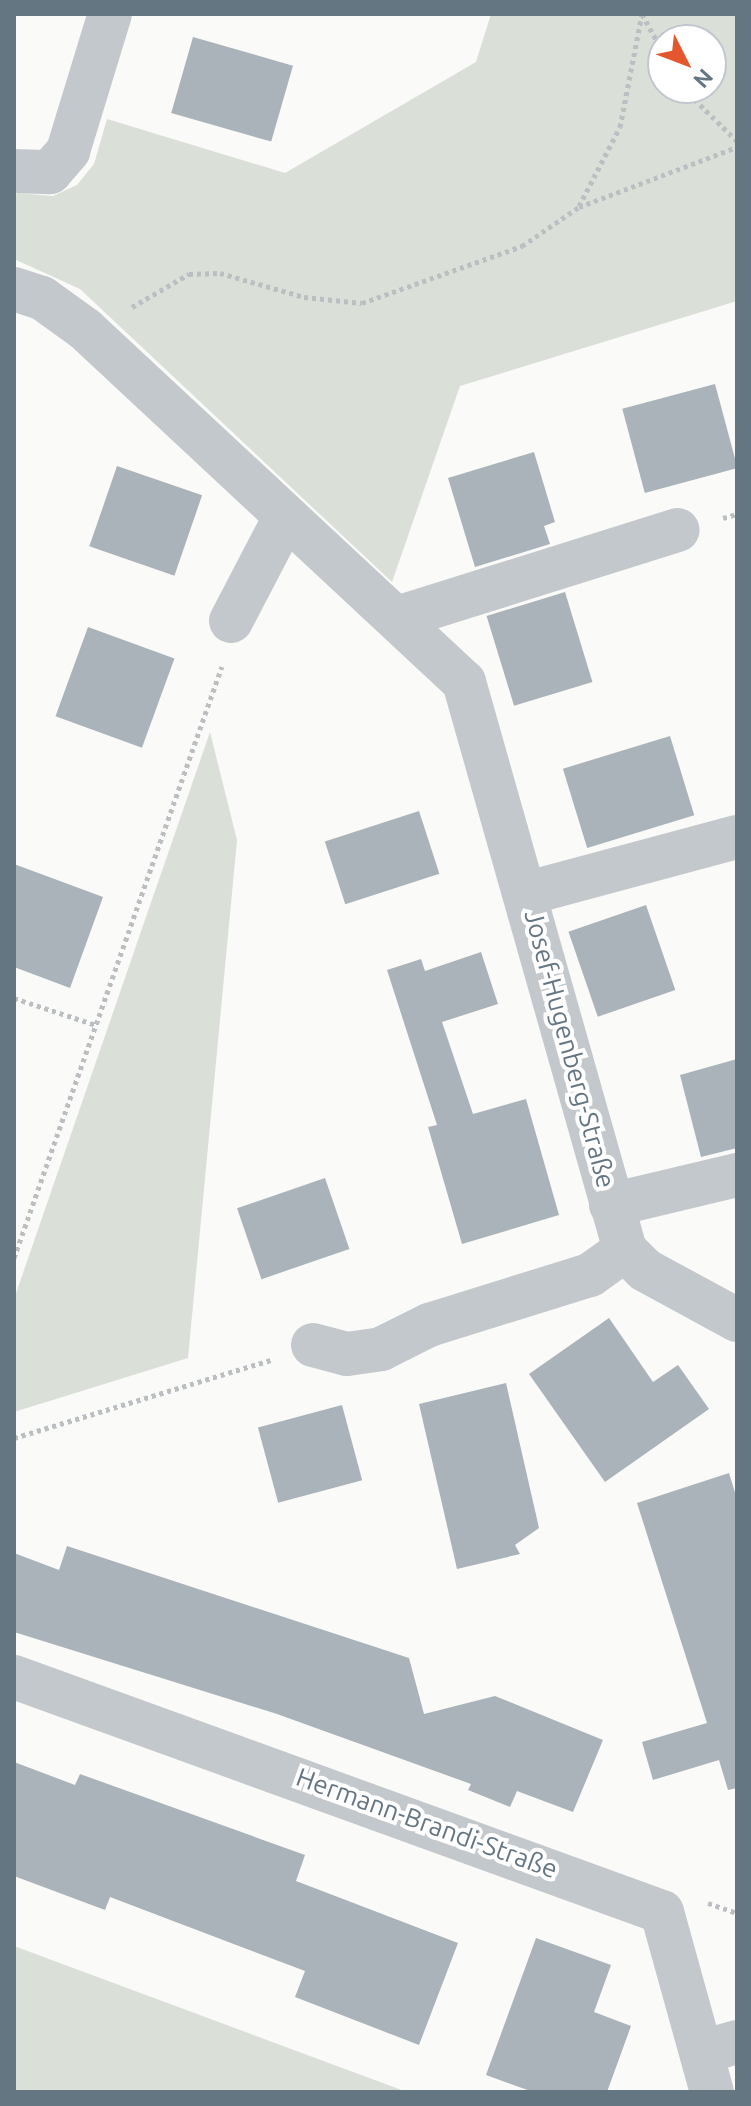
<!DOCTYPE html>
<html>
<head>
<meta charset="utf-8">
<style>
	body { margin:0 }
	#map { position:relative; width:751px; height:2106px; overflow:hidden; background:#fafaf8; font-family:Ubuntu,sans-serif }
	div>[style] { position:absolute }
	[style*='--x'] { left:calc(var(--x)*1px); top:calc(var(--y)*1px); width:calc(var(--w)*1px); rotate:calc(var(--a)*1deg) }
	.green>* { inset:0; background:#dadfd7 }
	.building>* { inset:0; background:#aab3b9; transform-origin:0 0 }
	.path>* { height:5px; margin-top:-2.5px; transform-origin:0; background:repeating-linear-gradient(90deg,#bbbfc2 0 4px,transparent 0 8px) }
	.street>* { height:44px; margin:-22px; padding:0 22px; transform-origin:22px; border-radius:22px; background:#c3c8cc }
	span { translate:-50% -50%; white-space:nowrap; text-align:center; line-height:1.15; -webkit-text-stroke:8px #fff; paint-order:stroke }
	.street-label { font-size:26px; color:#657683 }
	.frame { position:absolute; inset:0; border:16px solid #657683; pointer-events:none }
	.north { position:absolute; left:647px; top:24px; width:80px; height:80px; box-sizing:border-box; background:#fff; border:2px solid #c1c8cd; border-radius:50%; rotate:132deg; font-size:22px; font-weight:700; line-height:32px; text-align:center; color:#657683 }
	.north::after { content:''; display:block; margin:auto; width:28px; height:36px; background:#e4572e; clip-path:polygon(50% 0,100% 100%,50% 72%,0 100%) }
</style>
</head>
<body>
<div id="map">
	<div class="green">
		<i style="clip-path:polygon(evenodd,491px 14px,737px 14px,737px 301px,460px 386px,392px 582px,80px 289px,14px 259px,14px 200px,17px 193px,53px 196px,77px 185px,94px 164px,107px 119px,285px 173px,476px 62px,491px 14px,663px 40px,711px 40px,711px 88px,663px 88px,663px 40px)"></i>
		<i style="clip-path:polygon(210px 732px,237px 840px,188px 1358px,14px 1412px,14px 1299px)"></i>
		<i style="clip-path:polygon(14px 1946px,407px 2092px,14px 2092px)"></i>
	</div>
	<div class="building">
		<i style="left:193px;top:37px;width:104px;height:79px;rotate:16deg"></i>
		<i style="left:715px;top:384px;width:87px;height:96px;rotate:75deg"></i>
		<i style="clip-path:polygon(534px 452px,555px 522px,544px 526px,550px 544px,475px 567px,448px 478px)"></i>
		<i style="left:117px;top:466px;width:90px;height:85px;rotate:19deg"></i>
		<i style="left:565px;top:592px;width:94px;height:82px;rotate:73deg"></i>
		<i style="left:88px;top:627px;width:92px;height:95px;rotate:20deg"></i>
		<i style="left:670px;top:736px;width:83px;height:112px;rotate:73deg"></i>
		<i style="left:419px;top:811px;width:66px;height:99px;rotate:72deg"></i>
		<i style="clip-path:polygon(14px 864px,103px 897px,70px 988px,14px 967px)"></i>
		<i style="left:646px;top:905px;width:90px;height:82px;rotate:71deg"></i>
		<i style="clip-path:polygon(481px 952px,498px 1004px,442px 1022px,473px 1114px,526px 1099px,559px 1215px,462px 1244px,428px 1127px,437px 1125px,387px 970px,421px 959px,425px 971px)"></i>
		<i style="clip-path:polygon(737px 1059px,737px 1148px,701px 1157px,680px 1075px)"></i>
		<i style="left:325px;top:1178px;width:75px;height:93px;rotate:71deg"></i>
		<i style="clip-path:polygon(609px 1318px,653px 1382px,678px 1365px,709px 1409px,605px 1482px,529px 1374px)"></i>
		<i style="clip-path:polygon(506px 1383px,539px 1528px,515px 1545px,520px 1554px,457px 1569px,419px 1404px)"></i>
		<i style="left:342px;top:1405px;width:78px;height:87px;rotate:75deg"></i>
		<i style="clip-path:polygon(729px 1473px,737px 1499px,737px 1788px,728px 1790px,719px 1760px,653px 1780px,642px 1742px,707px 1723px,637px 1503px)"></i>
		<i style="clip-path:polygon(67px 1546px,409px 1658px,424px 1714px,495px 1696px,603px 1740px,573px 1812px,517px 1791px,510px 1807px,468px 1790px,471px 1784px,277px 1714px,14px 1632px,14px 1553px,59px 1570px)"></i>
		<i style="clip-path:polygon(14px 1762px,75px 1785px,80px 1774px,305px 1855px,296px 1881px,458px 1943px,419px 2045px,295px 1997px,305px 1971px,110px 1897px,105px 1910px,14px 1876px)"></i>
		<i style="clip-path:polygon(536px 1938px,611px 1965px,594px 2012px,631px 2026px,607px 2092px,533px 2092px,486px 2075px)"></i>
	</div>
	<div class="path">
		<i style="--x:642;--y:14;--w:43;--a:61.1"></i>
		<i style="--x:683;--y:88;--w:76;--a:44.5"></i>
		<i style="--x:579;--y:206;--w:89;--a:-62.6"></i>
		<i style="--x:620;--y:127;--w:115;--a:-79"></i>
		<i style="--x:132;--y:307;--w:66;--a:-30.1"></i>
		<i style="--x:189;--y:274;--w:31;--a:-2"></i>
		<i style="--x:220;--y:273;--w:87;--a:15.9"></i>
		<i style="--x:304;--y:297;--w:58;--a:5.9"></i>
		<i style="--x:362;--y:303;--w:170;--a:-19.6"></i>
		<i style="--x:522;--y:246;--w:69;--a:-34.4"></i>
		<i style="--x:579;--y:207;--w:169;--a:-20.8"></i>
		<i style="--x:723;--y:518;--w:15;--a:-16"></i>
		<i style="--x:14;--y:998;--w:86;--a:18.2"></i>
		<i style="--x:14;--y:1258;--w:627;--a:-70.64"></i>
		<i style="--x:14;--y:1438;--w:269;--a:-16.9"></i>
		<i style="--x:708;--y:1903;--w:31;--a:19"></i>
	</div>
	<div class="street">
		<i style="--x:14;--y:171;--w:36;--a:2"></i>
		<i style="--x:50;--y:172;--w:28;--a:-49"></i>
		<i style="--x:68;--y:151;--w:143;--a:-73"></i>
		<i style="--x:14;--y:289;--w:29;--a:18"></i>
		<i style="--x:42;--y:298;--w:53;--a:35.8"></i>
		<i style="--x:85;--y:329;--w:518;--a:42.97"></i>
		<i style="--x:464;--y:682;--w:590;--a:74.17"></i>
		<i style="--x:625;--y:1250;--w:28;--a:45"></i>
		<i style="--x:645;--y:1270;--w:105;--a:28.5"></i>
		<i style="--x:397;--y:618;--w:294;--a:-17.4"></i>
		<i style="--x:231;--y:621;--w:115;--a:-62.5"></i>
		<i style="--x:528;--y:893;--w:216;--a:-15"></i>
		<i style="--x:611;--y:1205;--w:130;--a:-13.4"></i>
		<i style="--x:313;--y:1345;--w:35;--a:15"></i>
		<i style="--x:347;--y:1354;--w:34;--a:-8"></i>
		<i style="--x:381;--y:1349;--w:54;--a:-26.6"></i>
		<i style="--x:429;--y:1325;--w:169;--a:-17.3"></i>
		<i style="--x:590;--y:1275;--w:43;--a:-35.5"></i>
		<i style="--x:14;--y:1677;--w:689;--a:19.93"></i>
		<i style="--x:662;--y:1912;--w:187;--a:74.5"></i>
		<i style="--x:702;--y:2052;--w:36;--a:-16"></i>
	</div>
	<div class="street-label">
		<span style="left:570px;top:1049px;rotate:75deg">Josef-Hugenberg-Straße</span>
		<span style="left:427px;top:1823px;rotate:20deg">Hermann-Brandi-Straße</span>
	</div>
	<div class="frame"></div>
	<div class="north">N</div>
</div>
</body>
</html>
